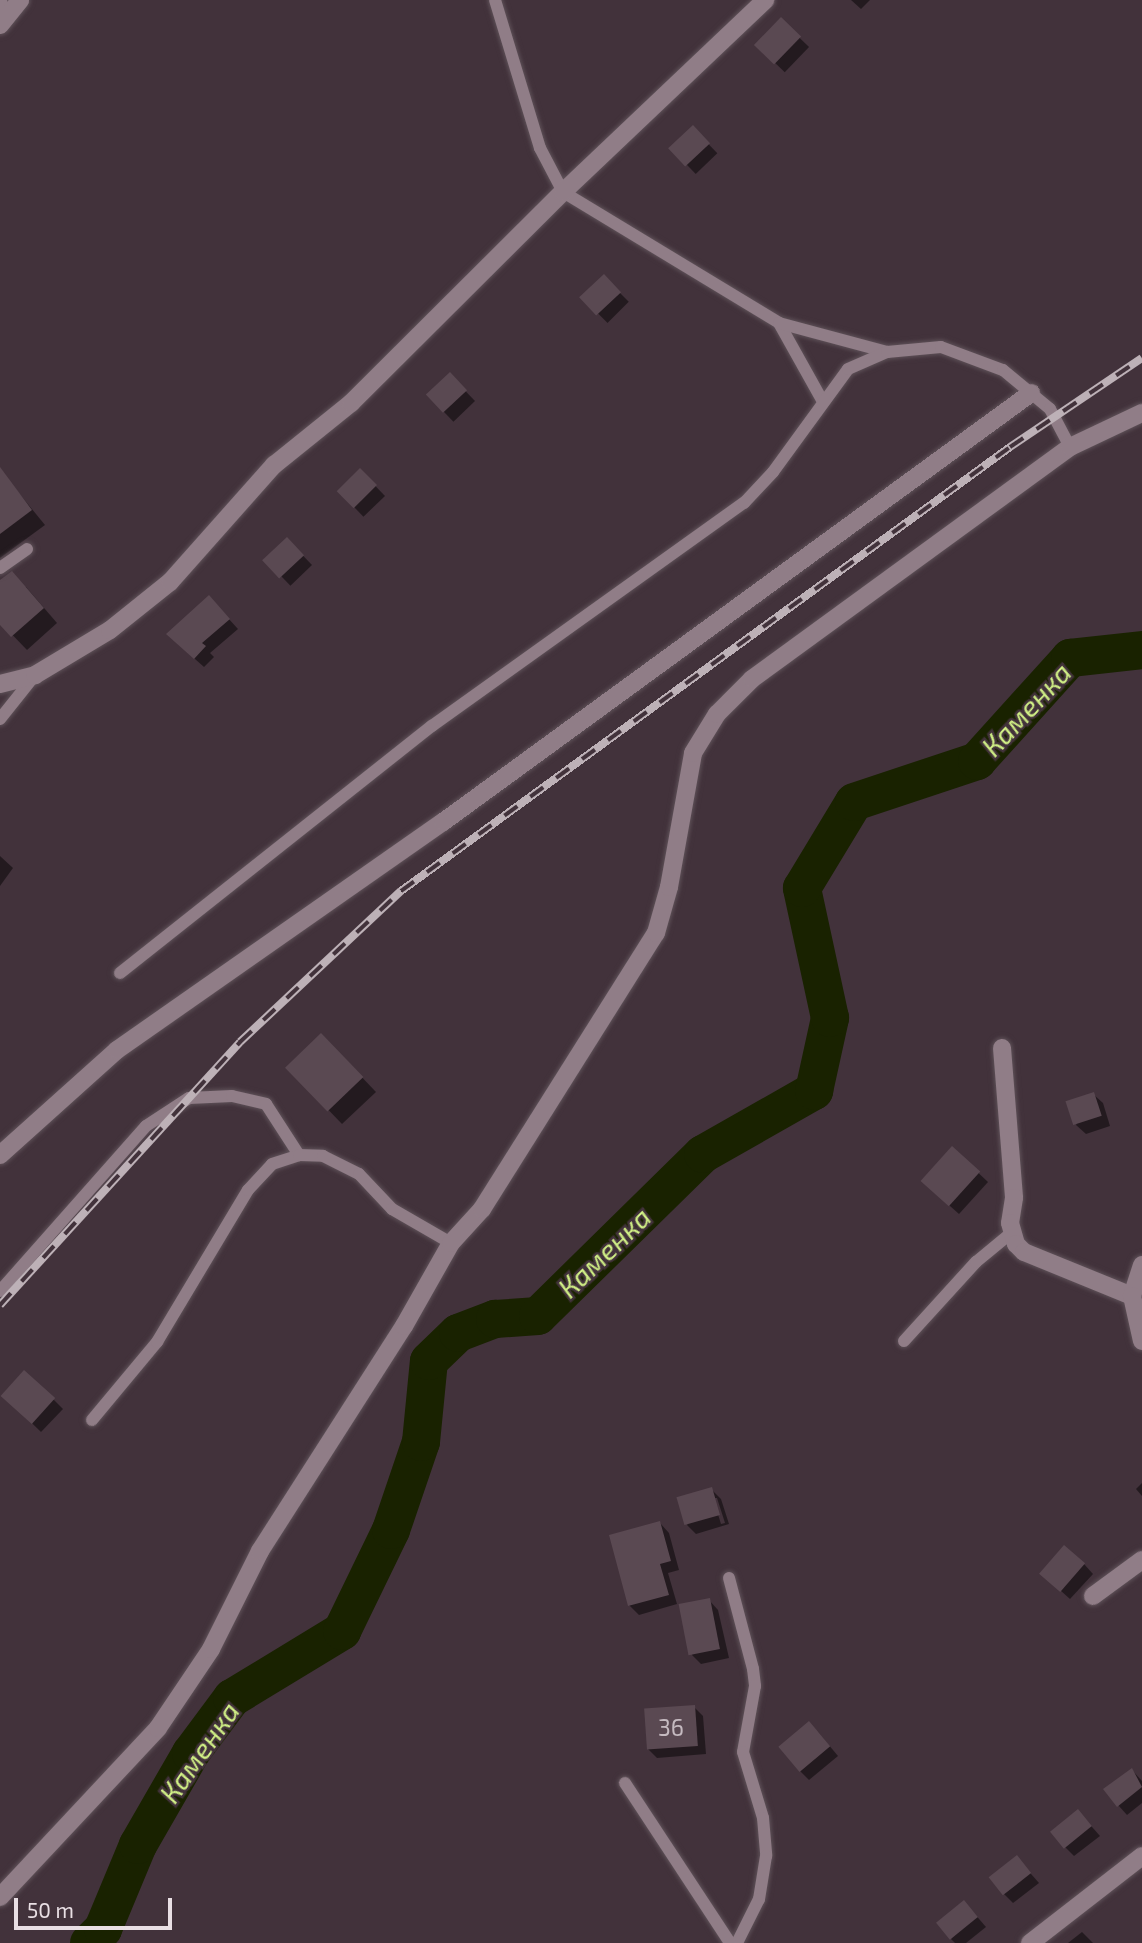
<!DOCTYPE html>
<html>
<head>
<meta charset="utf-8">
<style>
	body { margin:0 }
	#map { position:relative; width:1142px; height:1943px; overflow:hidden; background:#42323b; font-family:"Exo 2",sans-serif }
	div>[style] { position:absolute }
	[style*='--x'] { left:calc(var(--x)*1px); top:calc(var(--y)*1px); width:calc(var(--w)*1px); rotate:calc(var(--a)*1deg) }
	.shadow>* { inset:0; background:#0007; transform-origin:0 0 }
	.river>* { height:38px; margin:-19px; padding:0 19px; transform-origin:19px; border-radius:19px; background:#192200 }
	.building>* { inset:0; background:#5a4952; transform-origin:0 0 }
	.roads { filter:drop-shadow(0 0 2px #5e5158) drop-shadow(0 0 2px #5e5158) }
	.service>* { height:12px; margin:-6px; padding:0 6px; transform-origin:6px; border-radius:6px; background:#907d87 }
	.minor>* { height:18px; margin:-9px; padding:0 9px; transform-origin:9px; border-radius:9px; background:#907d87 }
	.rail>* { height:8px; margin-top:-4px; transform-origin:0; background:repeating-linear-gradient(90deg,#42323b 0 16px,#bdb1b7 0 32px); box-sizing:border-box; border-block:2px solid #bdb1b7 }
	span { translate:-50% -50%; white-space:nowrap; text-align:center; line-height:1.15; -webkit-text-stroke:5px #42323b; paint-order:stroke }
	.number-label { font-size:23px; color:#c5bac0 }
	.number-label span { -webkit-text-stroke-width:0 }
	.water-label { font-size:28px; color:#d1f086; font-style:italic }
	.scale { position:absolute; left:14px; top:1898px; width:158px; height:32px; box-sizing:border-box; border:4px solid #e9dfe4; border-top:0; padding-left:9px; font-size:21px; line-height:24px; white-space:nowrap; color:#e9dfe4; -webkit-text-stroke:5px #42323b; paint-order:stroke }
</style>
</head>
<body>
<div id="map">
	<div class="shadow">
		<i style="clip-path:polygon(851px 0,870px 0,861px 9px)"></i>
		<i style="left:781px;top:20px;width:39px;height:35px;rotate:44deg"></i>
		<i style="left:693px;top:128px;width:35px;height:30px;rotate:46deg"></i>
		<i style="left:604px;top:277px;width:35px;height:30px;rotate:45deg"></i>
		<i style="left:450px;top:375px;width:36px;height:30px;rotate:46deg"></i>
		<i style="left:360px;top:470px;width:36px;height:30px;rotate:46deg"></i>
		<i style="clip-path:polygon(9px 481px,45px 525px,0 558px,0 488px)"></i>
		<i style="left:287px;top:539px;width:36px;height:30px;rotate:46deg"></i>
		<i style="clip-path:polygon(0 583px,26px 587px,57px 623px,27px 650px,0 622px)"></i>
		<i style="clip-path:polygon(218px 607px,238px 629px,210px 653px,214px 657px,204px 667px,177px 643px)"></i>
		<i style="clip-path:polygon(0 856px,13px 868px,0 886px)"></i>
		<i style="clip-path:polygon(335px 1049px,376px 1092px,342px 1124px,287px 1067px)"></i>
		<i style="clip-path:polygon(1093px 1094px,1103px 1103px,1110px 1126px,1086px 1134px,1076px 1125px)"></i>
		<i style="clip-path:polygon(952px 1148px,988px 1182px,959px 1214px,932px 1190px)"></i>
		<i style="clip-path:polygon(3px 1395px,54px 1400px,63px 1409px,41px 1432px)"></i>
		<i style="clip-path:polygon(1142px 1483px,1142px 1496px,1136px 1489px)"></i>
		<i style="clip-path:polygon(evenodd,711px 1489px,721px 1499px,729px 1524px,696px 1534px,687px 1525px,711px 1489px,713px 1498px,717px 1498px,725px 1523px,721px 1524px,713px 1498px)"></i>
		<i style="clip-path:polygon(660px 1523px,669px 1533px,679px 1570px,668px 1573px,677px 1604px,639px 1615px,629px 1605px)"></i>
		<i style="clip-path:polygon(1084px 1564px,1093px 1574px,1070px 1599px,1051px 1582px)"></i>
		<i style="clip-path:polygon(709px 1600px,718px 1610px,729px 1658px,701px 1664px,692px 1655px)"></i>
		<i style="clip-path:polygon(694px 1707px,703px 1716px,706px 1754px,657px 1758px,648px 1749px)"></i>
		<i style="clip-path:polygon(818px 1732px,838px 1756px,809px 1780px,800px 1771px)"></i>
		<i style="clip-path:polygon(1132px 1770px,1142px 1781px,1142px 1803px,1127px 1815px,1118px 1805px)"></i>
		<i style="clip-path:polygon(1078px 1811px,1100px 1836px,1074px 1856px,1065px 1847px)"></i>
		<i style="clip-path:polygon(1017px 1858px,1039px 1883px,1013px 1903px,1004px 1894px)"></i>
		<i style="clip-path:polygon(973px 1912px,986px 1927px,966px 1943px,955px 1943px,951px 1939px)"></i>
		<i style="clip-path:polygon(1082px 1932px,1093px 1943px,1068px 1943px)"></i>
	</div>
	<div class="river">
		<i style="--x:89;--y:1943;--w:20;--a:-45"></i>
		<i style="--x:103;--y:1929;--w:91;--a:-67.4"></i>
		<i style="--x:138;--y:1845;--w:106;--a:-60.1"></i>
		<i style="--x:191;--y:1753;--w:69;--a:-53.3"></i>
		<i style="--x:232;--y:1698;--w:129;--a:-31.3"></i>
		<i style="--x:342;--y:1631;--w:112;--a:-64.1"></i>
		<i style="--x:391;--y:1530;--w:93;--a:-71.2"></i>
		<i style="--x:421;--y:1442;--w:81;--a:-84.4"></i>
		<i style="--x:429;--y:1361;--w:40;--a:-44"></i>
		<i style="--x:458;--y:1333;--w:40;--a:-21"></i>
		<i style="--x:495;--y:1319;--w:43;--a:-4"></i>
		<i style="--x:538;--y:1316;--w:231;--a:-44.5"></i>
		<i style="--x:703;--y:1154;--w:128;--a:-29.6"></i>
		<i style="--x:814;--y:1091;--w:75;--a:-77.6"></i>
		<i style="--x:830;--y:1018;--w:133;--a:-102.2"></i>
		<i style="--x:802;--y:888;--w:100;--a:-58.8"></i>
		<i style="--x:854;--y:802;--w:130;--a:-18.4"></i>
		<i style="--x:977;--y:761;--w:139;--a:-47.9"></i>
		<i style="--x:1070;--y:658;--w:72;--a:-6.3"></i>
	</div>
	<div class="building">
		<i style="left:781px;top:17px;width:28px;height:39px;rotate:44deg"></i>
		<i style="left:693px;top:125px;width:25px;height:34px;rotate:47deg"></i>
		<i style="left:604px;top:274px;width:25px;height:34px;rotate:47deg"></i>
		<i style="left:450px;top:372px;width:25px;height:33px;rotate:47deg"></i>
		<i style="clip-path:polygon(0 467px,32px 510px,0 534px)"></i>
		<i style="left:360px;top:468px;width:24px;height:33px;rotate:45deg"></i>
		<i style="left:287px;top:537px;width:25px;height:34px;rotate:47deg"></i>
		<i style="clip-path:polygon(12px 571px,44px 608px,11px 637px,0 625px,0 580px)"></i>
		<i style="clip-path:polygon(209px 595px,230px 619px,202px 643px,206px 646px,194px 659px,166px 634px)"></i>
		<i style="left:321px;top:1033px;width:61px;height:50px;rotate:46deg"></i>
		<i style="left:1094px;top:1092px;width:25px;height:30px;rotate:72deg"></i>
		<i style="left:952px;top:1146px;width:38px;height:47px;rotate:42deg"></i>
		<i style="left:24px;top:1370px;width:42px;height:35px;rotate:42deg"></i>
		<i style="left:712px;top:1487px;width:29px;height:37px;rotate:74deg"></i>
		<i style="clip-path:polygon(660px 1521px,671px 1561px,660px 1564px,669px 1595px,628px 1606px,609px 1535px)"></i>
		<i style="left:1064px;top:1545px;width:28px;height:38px;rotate:41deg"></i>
		<i style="left:710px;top:1598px;width:52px;height:32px;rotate:79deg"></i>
		<i style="left:695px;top:1705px;width:41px;height:51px;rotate:86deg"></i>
		<i style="left:809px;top:1721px;width:33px;height:40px;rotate:50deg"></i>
		<i style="clip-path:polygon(1132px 1768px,1142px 1787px,1117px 1807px,1103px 1789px)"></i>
		<i style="left:1078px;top:1809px;width:22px;height:36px;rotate:51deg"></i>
		<i style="left:1017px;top:1855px;width:23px;height:36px;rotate:52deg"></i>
		<i style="left:964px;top:1900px;width:22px;height:36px;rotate:51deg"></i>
	</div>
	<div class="roads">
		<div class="service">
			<i style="--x:1;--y:0;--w:19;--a:78"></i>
			<i style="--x:495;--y:0;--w:155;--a:73.1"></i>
			<i style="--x:540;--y:148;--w:50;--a:62.4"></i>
			<i style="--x:563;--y:192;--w:253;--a:31.2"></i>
			<i style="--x:779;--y:323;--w:88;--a:60.8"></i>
			<i style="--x:779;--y:323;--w:112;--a:15"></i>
			<i style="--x:0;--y:568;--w:33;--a:-35"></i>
			<i style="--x:0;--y:719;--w:56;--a:-51.5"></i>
			<i style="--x:120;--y:973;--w:398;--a:-38.4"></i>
			<i style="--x:432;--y:726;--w:384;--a:-35.6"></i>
			<i style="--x:744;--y:503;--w:42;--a:-46.9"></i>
			<i style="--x:773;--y:472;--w:127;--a:-53.9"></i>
			<i style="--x:848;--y:369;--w:43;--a:-23.6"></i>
			<i style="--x:887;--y:352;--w:54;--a:-5.3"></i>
			<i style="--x:941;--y:347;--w:66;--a:20.4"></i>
			<i style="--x:1003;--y:370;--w:61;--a:39.7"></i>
			<i style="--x:1050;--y:409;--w:43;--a:62.2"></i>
			<i style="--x:0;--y:1291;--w:220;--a:-48.5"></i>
			<i style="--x:146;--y:1126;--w:51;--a:-33.1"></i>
			<i style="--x:189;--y:1098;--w:43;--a:-2.7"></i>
			<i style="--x:232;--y:1096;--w:35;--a:13"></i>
			<i style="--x:266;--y:1104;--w:61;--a:57.1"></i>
			<i style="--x:904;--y:1341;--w:107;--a:-47.7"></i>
			<i style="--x:976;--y:1262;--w:45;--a:-39.6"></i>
			<i style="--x:92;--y:1420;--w:102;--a:-50.2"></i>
			<i style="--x:157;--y:1342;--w:177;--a:-59.1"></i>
			<i style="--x:248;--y:1190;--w:35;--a:-47"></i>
			<i style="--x:272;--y:1164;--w:28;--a:-18"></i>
			<i style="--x:299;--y:1155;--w:24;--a:2"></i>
			<i style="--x:323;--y:1156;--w:40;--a:26.6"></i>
			<i style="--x:359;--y:1174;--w:48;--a:46.7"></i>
			<i style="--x:392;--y:1209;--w:68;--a:30"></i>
			<i style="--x:729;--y:1578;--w:94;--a:75.2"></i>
			<i style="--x:753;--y:1669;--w:17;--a:83"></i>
			<i style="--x:755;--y:1686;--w:67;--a:100.3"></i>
			<i style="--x:743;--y:1752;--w:69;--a:73.1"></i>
			<i style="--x:763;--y:1818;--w:38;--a:85"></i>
			<i style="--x:766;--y:1856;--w:44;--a:99.2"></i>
			<i style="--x:759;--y:1899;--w:49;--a:116.6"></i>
			<i style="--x:625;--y:1783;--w:191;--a:56.7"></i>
		</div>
		<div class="minor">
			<i style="--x:0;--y:25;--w:32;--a:-51"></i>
			<i style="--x:0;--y:684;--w:36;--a:-14"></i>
			<i style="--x:35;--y:675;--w:87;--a:-31"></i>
			<i style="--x:110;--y:630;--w:77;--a:-38.7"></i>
			<i style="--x:170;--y:582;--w:157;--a:-48.4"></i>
			<i style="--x:274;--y:465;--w:99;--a:-38.8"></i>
			<i style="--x:351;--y:403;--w:299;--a:-44.9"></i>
			<i style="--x:563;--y:192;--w:279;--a:-43.5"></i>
			<i style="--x:1002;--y:1048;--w:150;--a:85.4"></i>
			<i style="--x:1014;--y:1198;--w:25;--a:99"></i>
			<i style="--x:1010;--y:1223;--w:22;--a:74"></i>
			<i style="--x:1016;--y:1244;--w:11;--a:45"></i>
			<i style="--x:1024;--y:1252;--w:117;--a:22.2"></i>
			<i style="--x:0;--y:1155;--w:157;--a:-41.9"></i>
			<i style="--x:117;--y:1050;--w:398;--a:-35"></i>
			<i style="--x:443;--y:822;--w:728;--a:-36.11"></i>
			<i style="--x:1142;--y:1265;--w:33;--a:108"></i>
			<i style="--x:1132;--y:1296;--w:46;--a:77.5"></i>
			<i style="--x:1093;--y:1596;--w:61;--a:-36.3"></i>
			<i style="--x:0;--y:1897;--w:231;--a:-46.9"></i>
			<i style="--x:158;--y:1728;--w:95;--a:-56.1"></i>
			<i style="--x:211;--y:1649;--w:110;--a:-63.4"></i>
			<i style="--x:260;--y:1551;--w:267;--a:-57.4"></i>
			<i style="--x:404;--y:1326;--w:95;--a:-60.5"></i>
			<i style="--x:451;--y:1243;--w:46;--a:-47.6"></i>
			<i style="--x:482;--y:1209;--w:326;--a:-57.8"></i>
			<i style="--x:656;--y:933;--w:48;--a:-74.2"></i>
			<i style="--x:669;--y:887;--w:136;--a:-79.8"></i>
			<i style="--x:693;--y:753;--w:46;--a:-58.4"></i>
			<i style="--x:717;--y:714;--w:49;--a:-45"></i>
			<i style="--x:752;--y:679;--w:394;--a:-36.1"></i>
			<i style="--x:1070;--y:447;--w:80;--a:-25.3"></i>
			<i style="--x:1030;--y:1943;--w:142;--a:-37.8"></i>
		</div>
	</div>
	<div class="rail">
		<i style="--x:0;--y:1305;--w:356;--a:-47.6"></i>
		<i style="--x:240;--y:1042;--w:221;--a:-43.2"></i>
		<i style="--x:401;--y:891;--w:754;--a:-36.09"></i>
		<i style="--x:1010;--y:447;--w:159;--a:-34"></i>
	</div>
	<div class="number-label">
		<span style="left:671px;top:1727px">36</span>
	</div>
	<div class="water-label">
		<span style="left:1026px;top:709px;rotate:-47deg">Каменка</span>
		<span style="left:604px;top:1252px;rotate:-44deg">Каменка</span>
		<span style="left:199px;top:1752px;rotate:-55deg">Каменка</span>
	</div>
	<div class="scale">50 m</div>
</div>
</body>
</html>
